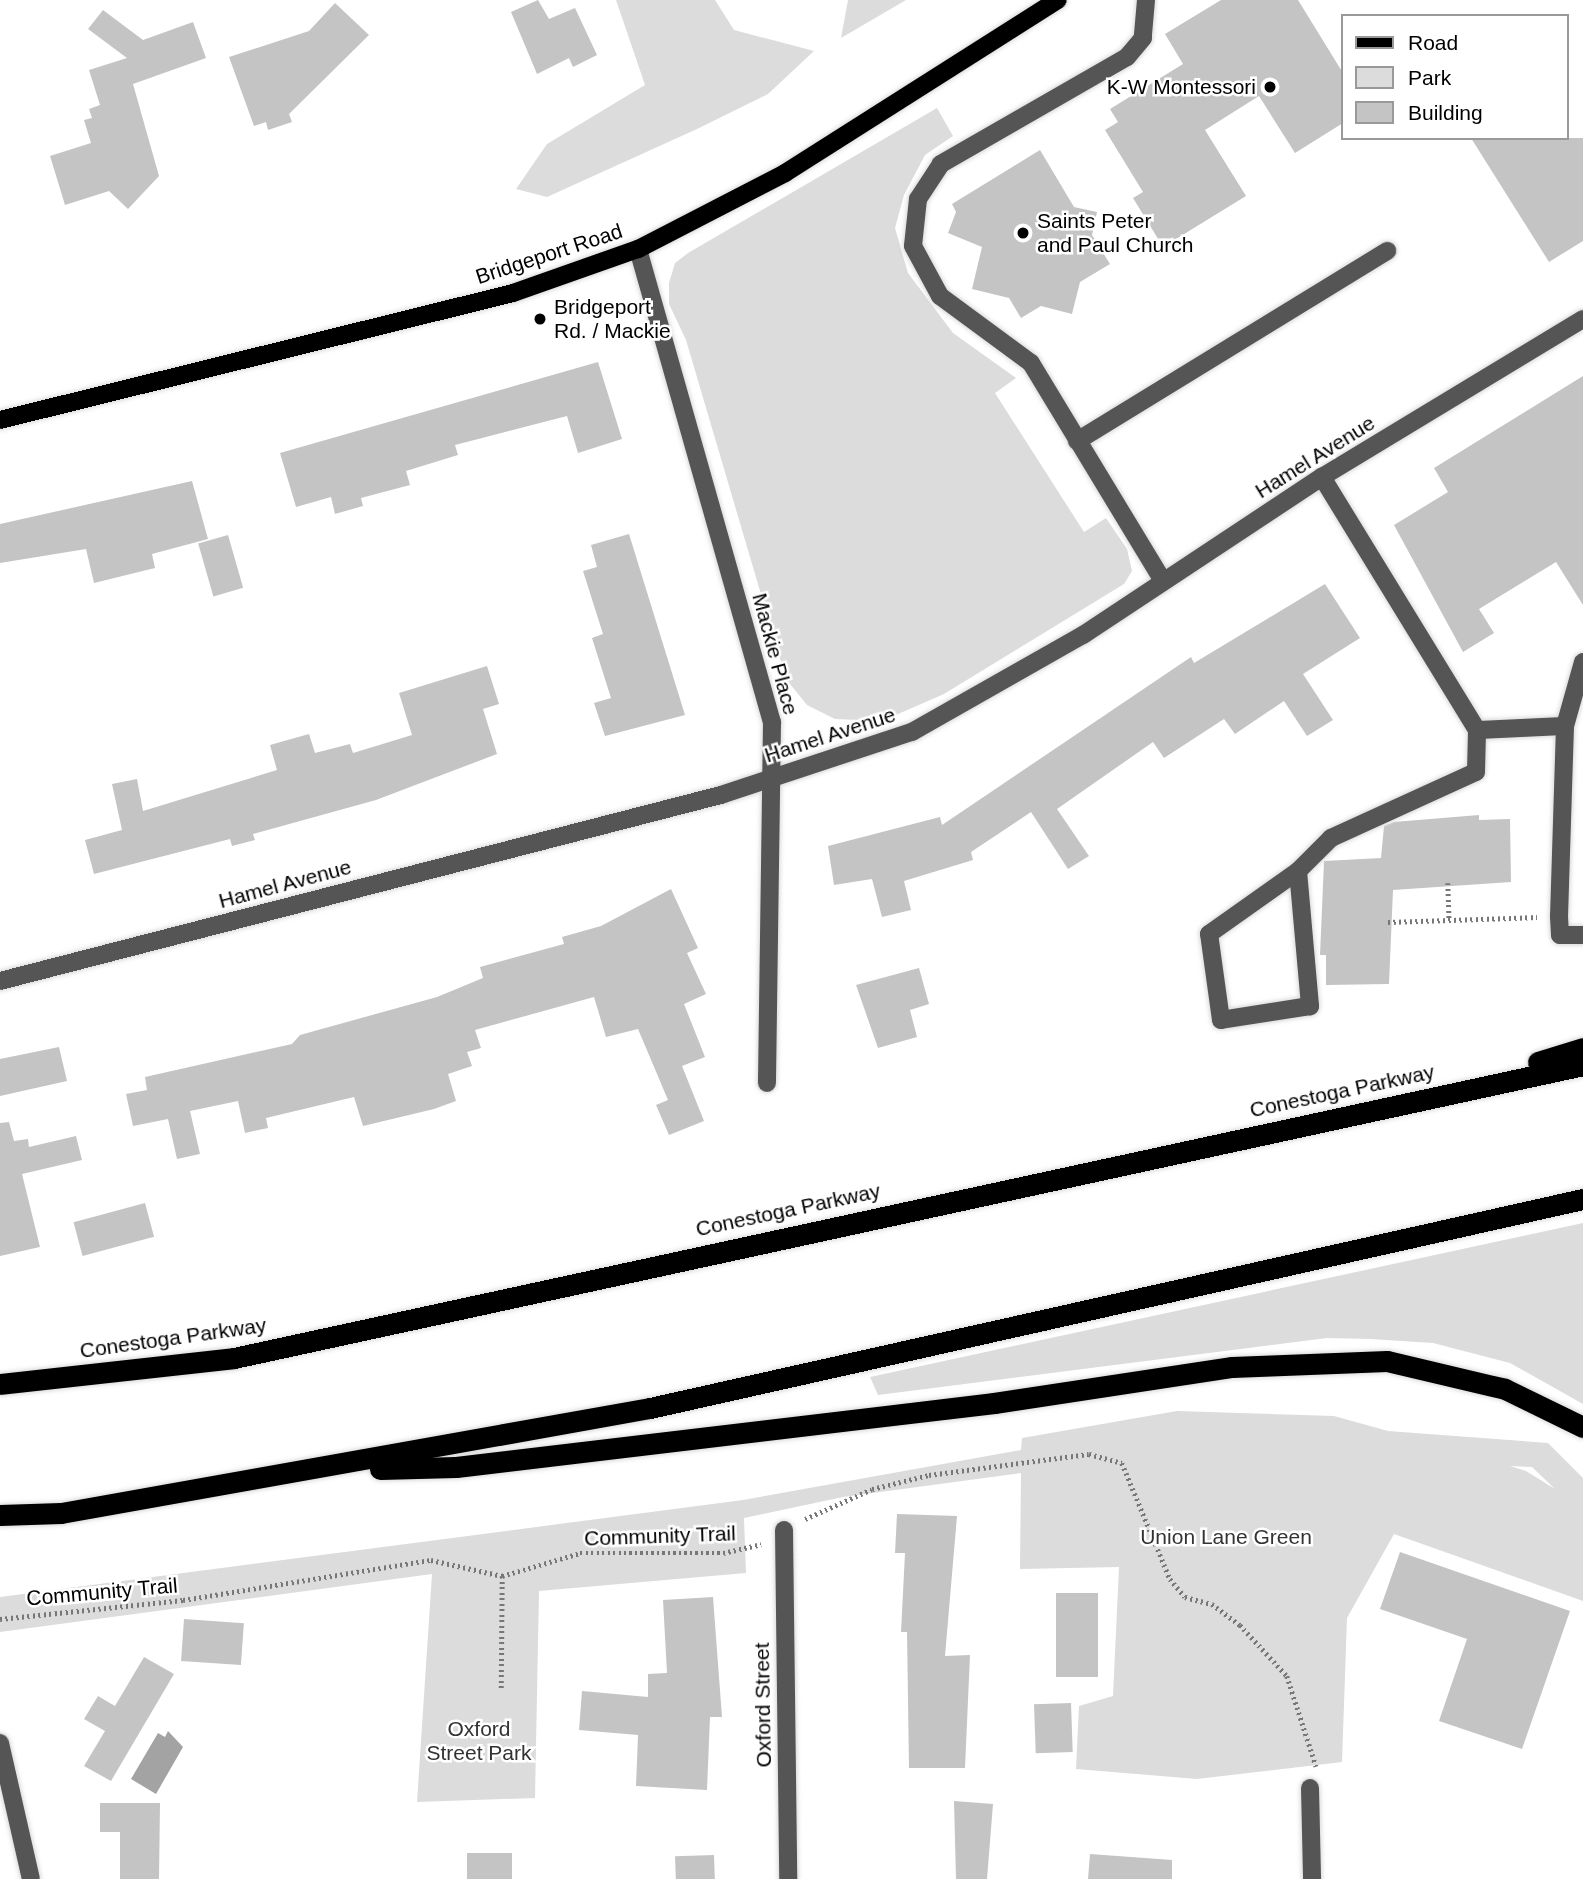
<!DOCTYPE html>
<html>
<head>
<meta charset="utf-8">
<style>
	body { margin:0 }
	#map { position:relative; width:1583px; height:1879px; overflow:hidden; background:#fff; font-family:Arial,sans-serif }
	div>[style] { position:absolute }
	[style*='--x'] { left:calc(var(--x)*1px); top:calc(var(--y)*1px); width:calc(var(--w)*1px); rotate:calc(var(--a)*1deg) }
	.green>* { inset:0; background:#dcdcdc }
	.water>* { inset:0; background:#a3a3a3 }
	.building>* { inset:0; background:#c4c4c4; transform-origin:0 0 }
	.path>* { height:4.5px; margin-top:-2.25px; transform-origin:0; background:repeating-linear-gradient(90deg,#777 0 2px,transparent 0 5.5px) }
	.roads { filter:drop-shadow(0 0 2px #dbdbdb) drop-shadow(0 0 2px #dbdbdb) }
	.minor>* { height:18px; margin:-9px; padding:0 9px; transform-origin:9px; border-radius:9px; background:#555 }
	.major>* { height:18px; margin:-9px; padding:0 9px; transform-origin:9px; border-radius:9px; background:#000 }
	.highway>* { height:21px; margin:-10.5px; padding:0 10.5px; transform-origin:10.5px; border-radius:10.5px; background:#000 }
	.dots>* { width:19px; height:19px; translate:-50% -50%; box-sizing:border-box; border:4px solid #fff; border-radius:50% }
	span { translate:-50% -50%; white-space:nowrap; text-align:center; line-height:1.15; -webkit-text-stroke:5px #fff; paint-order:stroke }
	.poi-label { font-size:21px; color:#000 }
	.right { translate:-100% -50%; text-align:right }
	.left { translate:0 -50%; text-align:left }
	.street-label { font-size:21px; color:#000 }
	.park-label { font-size:21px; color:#333 }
	.legend { position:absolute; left:1341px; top:14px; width:228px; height:126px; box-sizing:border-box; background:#fff; border:2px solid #999; margin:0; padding:9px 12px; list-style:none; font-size:21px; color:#000 }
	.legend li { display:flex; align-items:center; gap:14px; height:35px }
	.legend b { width:35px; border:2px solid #999 }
</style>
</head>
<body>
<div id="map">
	<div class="green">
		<i style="clip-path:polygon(616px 0,715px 0,734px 30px,814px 51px,768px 94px,697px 129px,547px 197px,516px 189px,547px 144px,645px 85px)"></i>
		<i style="clip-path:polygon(848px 0,906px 0,841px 38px)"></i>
		<i style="clip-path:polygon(937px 108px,953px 136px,925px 155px,904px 195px,895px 228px,908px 273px,953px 333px,1016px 378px,995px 393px,1084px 532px,1106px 518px,1127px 549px,1132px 571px,1124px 584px,944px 694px,882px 721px,835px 719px,807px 705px,786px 679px,686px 340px,669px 304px,669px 283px,675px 263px,688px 253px)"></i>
		<i style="clip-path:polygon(1583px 1223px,1583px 1404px,1510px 1363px,1433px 1343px,1370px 1339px,1327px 1338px,878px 1395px,870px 1377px)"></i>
		<i style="clip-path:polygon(evenodd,1177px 1411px,1334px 1416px,1388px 1431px,1548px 1443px,1583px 1478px,1583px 1601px,1394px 1534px,1347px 1618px,1342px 1762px,1197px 1779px,1076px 1769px,1079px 1706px,1113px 1696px,1119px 1567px,1020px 1569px,1021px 1473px,843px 1497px,744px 1518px,746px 1573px,539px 1591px,535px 1798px,417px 1802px,432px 1574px,0 1632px,0 1597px,743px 1500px,1021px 1450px,1022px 1438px,1177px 1411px,1510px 1466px,1532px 1467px,1555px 1489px,1526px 1471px,1510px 1466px)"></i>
	</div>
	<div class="water">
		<i style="clip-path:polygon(168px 1731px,183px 1747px,156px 1794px,131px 1779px,158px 1733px,165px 1737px)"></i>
	</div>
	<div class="building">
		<i style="clip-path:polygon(538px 0,549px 19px,575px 8px,597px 55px,573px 67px,569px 58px,537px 74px,511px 12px)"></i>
		<i style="clip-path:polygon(1221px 0,1298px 0,1343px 73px,1343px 123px,1295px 153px,1259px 96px,1205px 130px,1246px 196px,1163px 247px,1133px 198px,1143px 192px,1105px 130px,1118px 122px,1110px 109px,1183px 64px,1165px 34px)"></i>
		<i style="clip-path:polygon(335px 3px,369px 35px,289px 114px,292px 122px,268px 130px,266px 122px,254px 126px,229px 57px,309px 31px)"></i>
		<i style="clip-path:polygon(103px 10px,143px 40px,193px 22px,206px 58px,133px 84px,159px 176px,128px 209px,109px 191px,65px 205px,50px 156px,91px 143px,84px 120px,92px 118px,89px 109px,100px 105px,89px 70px,127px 58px,88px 29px)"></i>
		<i style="clip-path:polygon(1471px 138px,1583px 138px,1583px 241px,1549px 262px)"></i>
		<i style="clip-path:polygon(1040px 150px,1074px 207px,1097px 212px,1092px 235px,1110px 264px,1080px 282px,1072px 314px,1041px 306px,1021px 318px,1009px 298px,972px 289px,982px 247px,948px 233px,956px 212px,952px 204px)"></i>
		<i style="clip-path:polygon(598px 362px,622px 439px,578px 453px,567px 416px,455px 445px,458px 455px,406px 471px,410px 485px,361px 498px,363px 506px,335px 514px,331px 497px,296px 507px,280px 453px)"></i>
		<i style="clip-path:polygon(1583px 376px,1583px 605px,1556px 562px,1479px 609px,1494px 633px,1463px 652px,1394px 525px,1448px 492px,1434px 468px)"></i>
		<i style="clip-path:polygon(192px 481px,208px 539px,152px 554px,155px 568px,94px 583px,86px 549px,0 563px,0 524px)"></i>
		<i style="clip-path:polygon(629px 534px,685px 715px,605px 736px,594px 703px,611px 698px,592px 638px,603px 634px,583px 571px,597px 567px,591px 545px)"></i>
		<i style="left:228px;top:535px;width:55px;height:31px;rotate:74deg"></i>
		<i style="clip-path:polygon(1325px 584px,1360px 638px,1303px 674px,1333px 720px,1307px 736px,1284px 701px,1235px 734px,1224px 719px,1164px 758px,1153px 742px,1057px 809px,1089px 856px,1068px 869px,1031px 812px,971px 852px,973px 860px,904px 881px,911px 910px,882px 917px,872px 879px,834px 885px,828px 846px,940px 817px,942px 825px,1191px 657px,1194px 663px)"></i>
		<i style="clip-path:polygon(487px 666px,499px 704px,483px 709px,497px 754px,376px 800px,253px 834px,255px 840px,232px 846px,230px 839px,94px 874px,85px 840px,122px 830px,112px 784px,137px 779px,143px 811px,277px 770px,270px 745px,309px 734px,315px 753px,350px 744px,353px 753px,412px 735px,399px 693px)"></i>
		<i style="clip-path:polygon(1479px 815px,1479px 820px,1510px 819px,1511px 882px,1393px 890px,1389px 984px,1326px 985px,1326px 955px,1320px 955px,1324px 861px,1381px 858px,1384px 826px,1394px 822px)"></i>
		<i style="clip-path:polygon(671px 889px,698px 948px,687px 953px,706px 994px,684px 1004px,705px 1057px,682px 1066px,704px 1121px,669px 1135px,656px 1105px,668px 1100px,638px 1029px,606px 1037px,594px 997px,475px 1030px,481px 1048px,467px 1052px,472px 1066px,448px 1074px,456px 1101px,434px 1109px,363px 1126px,354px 1097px,266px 1118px,268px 1128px,245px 1133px,238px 1101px,190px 1111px,200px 1154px,177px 1159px,168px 1119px,133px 1126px,126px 1094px,147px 1090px,145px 1077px,292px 1044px,300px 1035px,437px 997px,483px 978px,480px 967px,564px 944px,562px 937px,601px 926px)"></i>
		<i style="clip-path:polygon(919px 968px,929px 1004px,910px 1010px,917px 1037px,878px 1048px,856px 985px)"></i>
		<i style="clip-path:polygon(59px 1047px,67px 1081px,0 1096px,0 1059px)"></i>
		<i style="clip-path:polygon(9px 1122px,14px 1141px,28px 1139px,29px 1147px,76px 1136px,82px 1160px,22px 1174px,40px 1247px,0 1256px,0 1123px)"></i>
		<i style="left:145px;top:1203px;width:35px;height:74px;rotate:75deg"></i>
		<i style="clip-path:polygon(897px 1514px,957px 1516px,945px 1656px,970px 1655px,965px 1768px,909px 1768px,907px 1632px,901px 1632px,905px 1553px,895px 1553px)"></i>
		<i style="clip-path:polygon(1400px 1552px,1570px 1611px,1522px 1749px,1439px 1721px,1467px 1639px,1380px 1609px)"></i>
		<i style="left:1056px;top:1593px;width:42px;height:84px"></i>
		<i style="clip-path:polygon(713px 1597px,722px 1717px,710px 1717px,707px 1790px,636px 1786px,638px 1735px,579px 1730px,582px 1691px,648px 1697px,648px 1674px,667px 1673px,663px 1600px)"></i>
		<i style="left:184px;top:1619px;width:60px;height:42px;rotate:4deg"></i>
		<i style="clip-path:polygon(144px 1657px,174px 1674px,111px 1781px,84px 1766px,105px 1731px,84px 1719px,98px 1696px,115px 1706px)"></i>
		<i style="left:1071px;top:1703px;width:49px;height:37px;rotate:88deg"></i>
		<i style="clip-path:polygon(954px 1801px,993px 1804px,987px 1879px,956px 1879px)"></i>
		<i style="clip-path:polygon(100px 1803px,160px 1803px,159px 1879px,120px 1879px,120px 1832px,100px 1832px)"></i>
		<i style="left:512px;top:1853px;width:26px;height:45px;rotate:90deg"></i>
		<i style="clip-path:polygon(1090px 1854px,1172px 1860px,1172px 1879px,1088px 1879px)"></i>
		<i style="left:714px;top:1855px;width:24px;height:39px;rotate:88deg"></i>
	</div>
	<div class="path">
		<i style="--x:1448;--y:883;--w:37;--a:88"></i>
		<i style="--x:1388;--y:922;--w:149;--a:-1.9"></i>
		<i style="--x:805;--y:1519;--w:73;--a:-24.1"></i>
		<i style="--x:872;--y:1489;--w:59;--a:-13.8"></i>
		<i style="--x:929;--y:1475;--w:161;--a:-7.5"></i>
		<i style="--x:1089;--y:1454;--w:34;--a:15"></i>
		<i style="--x:1122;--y:1463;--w:126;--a:67.5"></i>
		<i style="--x:1170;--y:1579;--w:23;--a:50"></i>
		<i style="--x:1185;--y:1597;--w:28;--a:15"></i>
		<i style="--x:1212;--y:1604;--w:35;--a:37"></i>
		<i style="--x:1240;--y:1625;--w:69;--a:47.3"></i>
		<i style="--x:1287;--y:1676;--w:95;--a:72.1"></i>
		<i style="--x:0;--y:1619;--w:184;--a:-5.9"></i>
		<i style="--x:183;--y:1600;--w:251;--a:-9.2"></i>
		<i style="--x:431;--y:1560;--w:73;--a:12.7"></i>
		<i style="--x:502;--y:1576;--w:81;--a:-16.4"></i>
		<i style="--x:580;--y:1553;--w:143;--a:0"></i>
		<i style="--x:723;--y:1553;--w:39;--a:-13"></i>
		<i style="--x:501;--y:1688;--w:112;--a:-89.5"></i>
	</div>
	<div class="roads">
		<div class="minor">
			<i style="--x:1146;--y:0;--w:38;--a:95"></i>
			<i style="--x:1143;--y:38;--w:25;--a:130"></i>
			<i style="--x:1127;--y:57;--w:215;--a:150.1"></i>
			<i style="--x:941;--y:164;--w:42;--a:123.3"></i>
			<i style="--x:918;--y:199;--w:47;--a:96.1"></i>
			<i style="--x:913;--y:246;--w:57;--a:61.6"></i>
			<i style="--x:940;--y:296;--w:113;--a:36.4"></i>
			<i style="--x:1031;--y:363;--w:255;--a:58.8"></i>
			<i style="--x:638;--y:249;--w:492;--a:74.2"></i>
			<i style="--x:772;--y:722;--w:361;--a:90.8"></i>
			<i style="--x:1077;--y:441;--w:364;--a:-31.5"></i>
			<i style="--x:1583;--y:662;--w:66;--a:105.7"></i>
			<i style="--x:1565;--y:726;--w:190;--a:91.8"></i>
			<i style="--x:1559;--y:916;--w:19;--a:87"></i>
			<i style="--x:1560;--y:935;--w:23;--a:0"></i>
			<i style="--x:1477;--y:730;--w:88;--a:-2.6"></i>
			<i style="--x:1298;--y:871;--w:136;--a:84.9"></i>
			<i style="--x:1310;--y:1006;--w:90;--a:171.1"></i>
			<i style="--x:1221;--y:1020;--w:87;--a:-97.9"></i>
			<i style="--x:1209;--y:934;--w:109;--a:-35.3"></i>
			<i style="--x:1298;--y:871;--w:47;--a:-45"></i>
			<i style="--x:1331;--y:838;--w:159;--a:-24.5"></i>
			<i style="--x:1476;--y:772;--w:42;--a:-88.6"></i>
			<i style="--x:1477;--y:730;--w:297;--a:-121.5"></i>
			<i style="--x:0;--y:981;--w:745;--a:-14.47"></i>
			<i style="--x:721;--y:795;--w:201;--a:-18.3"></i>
			<i style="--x:912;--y:732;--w:197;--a:-29.6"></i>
			<i style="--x:1083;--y:635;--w:287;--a:-33.5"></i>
			<i style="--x:1322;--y:477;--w:305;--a:-31.2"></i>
			<i style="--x:784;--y:1530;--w:349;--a:89.3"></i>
			<i style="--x:0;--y:1743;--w:139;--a:77.2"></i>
			<i style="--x:1310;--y:1788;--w:91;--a:88.7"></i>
		</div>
		<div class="major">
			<i style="--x:0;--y:420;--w:528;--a:-13.9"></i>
			<i style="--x:513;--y:293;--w:133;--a:-19.4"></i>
			<i style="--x:638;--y:249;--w:165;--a:-27.3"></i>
			<i style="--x:785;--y:173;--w:323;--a:-32.4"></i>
		</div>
		<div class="highway">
			<i style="--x:1538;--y:1062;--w:47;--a:-17.3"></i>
			<i style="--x:0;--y:1384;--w:235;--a:-6.3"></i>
			<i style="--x:234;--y:1358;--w:1380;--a:-12.25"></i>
			<i style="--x:380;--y:1469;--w:76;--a:-1.5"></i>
			<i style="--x:456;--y:1467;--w:542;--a:-6.78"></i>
			<i style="--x:994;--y:1403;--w:241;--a:-8.6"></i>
			<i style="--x:1232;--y:1367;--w:155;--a:-2.2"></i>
			<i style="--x:1387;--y:1361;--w:121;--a:13.3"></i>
			<i style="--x:1505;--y:1389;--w:87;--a:26"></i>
			<i style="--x:0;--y:1515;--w:61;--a:-1.9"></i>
			<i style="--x:61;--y:1513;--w:598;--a:-10.11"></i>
			<i style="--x:650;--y:1408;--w:956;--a:-12.63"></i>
		</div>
	</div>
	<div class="dots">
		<i style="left:1270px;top:87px;background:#000"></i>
		<i style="left:1023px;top:233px;background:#000"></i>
		<i style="left:540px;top:319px;background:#000"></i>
	</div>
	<div class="poi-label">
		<span class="right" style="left:1256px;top:87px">K-W Montessori</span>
		<span class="left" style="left:1037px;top:233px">Saints Peter<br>and Paul Church</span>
		<span class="left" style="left:554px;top:319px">Bridgeport<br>Rd. / Mackie</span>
	</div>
	<div class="street-label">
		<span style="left:549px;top:254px;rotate:-18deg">Bridgeport Road</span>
		<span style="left:1315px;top:457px;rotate:-32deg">Hamel Avenue</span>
		<span style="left:775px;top:654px;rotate:75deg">Mackie Place</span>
		<span style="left:830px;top:735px;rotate:-18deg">Hamel Avenue</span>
		<span style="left:285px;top:884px;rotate:-15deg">Hamel Avenue</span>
		<span style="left:1342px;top:1091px;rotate:-12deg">Conestoga Parkway</span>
		<span style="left:788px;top:1210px;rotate:-12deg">Conestoga Parkway</span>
		<span style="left:173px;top:1338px;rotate:-8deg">Conestoga Parkway</span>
		<span style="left:660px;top:1536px;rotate:-2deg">Community Trail</span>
		<span style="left:102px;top:1592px;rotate:-5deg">Community Trail</span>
		<span style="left:763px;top:1705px;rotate:-91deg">Oxford Street</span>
	</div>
	<div class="park-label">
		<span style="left:1226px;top:1537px">Union Lane Green</span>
		<span style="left:479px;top:1741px">Oxford<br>Street Park</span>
	</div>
	<ul class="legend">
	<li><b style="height:9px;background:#000"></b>Road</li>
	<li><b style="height:19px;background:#dcdcdc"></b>Park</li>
	<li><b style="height:19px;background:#c4c4c4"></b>Building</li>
	</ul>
</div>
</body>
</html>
